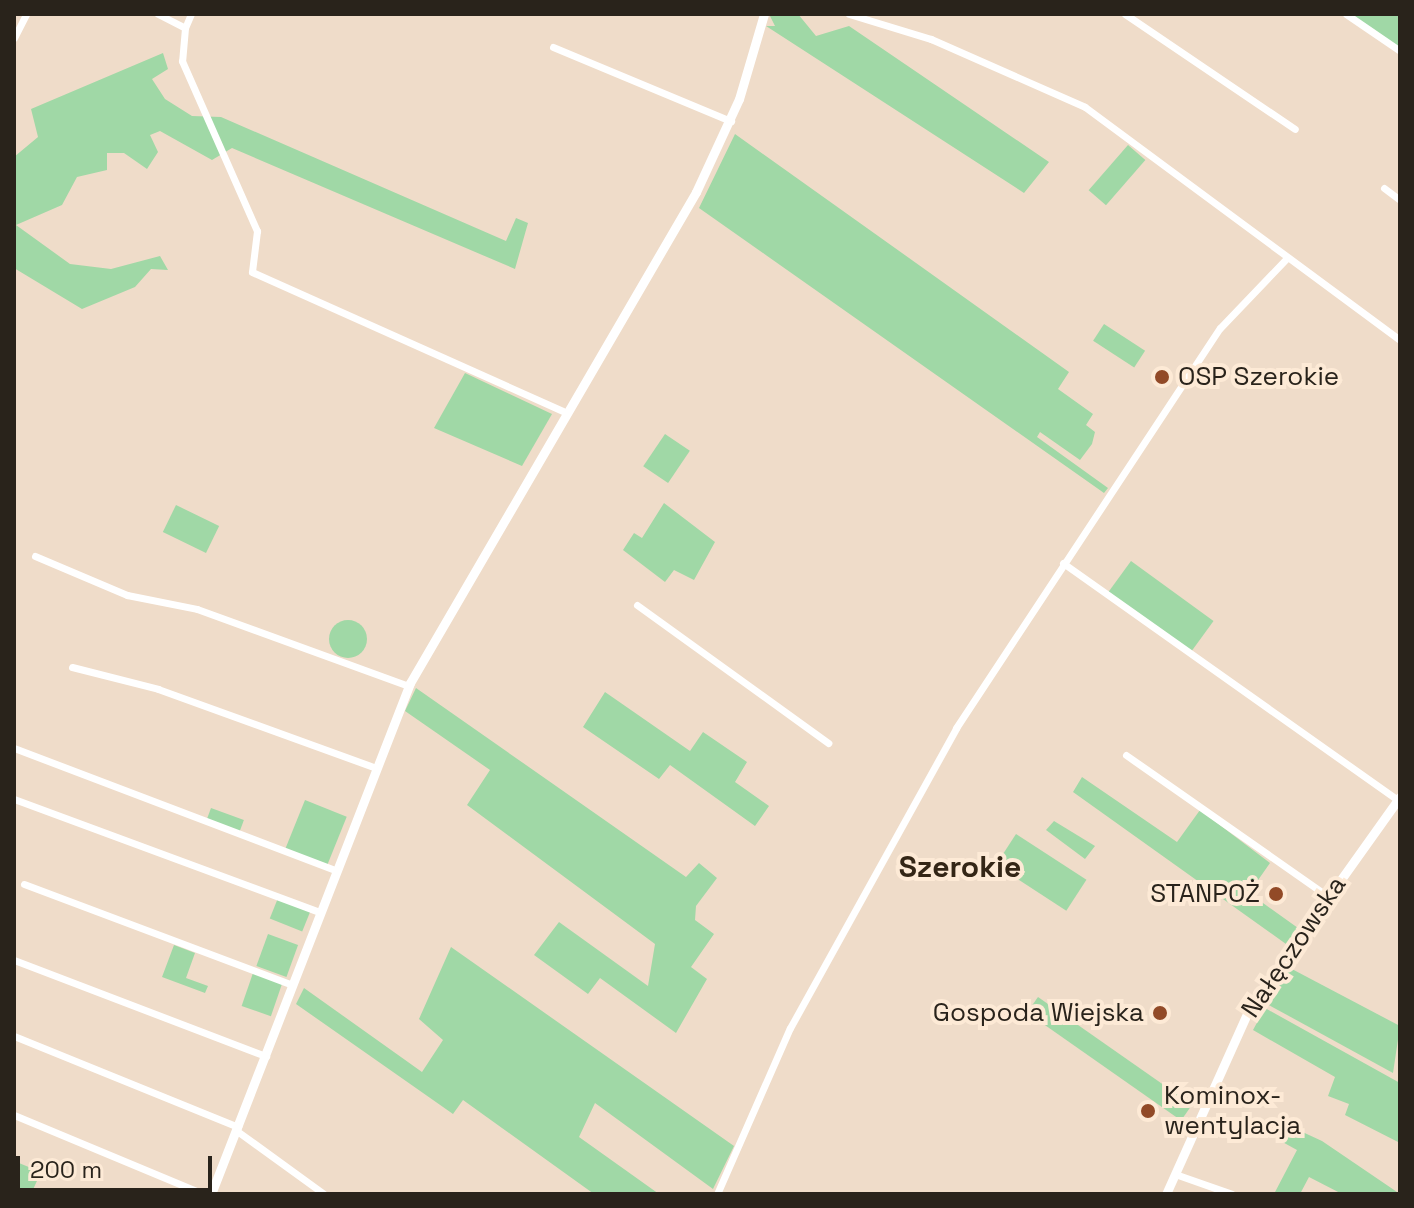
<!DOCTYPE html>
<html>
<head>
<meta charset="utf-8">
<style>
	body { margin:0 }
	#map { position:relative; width:1414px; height:1208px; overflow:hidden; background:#efdcc9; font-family:"Space Grotesk",sans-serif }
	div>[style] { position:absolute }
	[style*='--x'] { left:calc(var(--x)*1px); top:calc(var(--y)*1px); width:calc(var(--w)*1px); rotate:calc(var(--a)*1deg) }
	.green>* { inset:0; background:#a0d8a6; transform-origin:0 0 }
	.round { border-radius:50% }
	.street>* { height:7px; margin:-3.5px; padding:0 3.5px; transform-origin:3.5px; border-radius:3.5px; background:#fff }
	.secondary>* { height:9px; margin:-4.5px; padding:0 4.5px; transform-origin:4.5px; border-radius:4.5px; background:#fff }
	.dots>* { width:22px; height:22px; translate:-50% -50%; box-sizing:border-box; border:4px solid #fdead6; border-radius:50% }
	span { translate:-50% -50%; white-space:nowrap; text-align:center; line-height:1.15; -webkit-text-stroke:8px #fdead6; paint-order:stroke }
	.poi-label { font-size:26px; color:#29231b }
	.left { translate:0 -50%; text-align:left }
	.right { translate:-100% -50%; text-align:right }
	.street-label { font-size:26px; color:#29231b }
	.quarter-label { font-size:30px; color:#342616; font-weight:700 }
	.frame { position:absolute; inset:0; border:16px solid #29231b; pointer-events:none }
	.scale { position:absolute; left:16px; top:1156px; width:196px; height:36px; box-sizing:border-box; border:4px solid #29231b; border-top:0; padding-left:10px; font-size:24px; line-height:28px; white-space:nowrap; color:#29231b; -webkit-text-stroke:6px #fdead6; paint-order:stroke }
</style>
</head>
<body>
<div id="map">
	<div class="green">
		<i style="clip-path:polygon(769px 14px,798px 14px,816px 36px,849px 26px,1049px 162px,1024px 193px,766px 26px,775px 26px)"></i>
		<i style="clip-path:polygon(1343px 14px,1400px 14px,1400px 53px)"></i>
		<i style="clip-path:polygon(163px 53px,168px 69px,152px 79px,165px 99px,192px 116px,221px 117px,506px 241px,516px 218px,528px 223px,515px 269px,232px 148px,212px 160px,160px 131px,150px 135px,158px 152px,147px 169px,124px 153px,107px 153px,107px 170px,77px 177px,62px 205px,16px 225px,70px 264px,111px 269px,160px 256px,168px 270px,151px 269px,135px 287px,82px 309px,14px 268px,14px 157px,38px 137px,31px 109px)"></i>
		<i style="clip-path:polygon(735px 134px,1069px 372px,1058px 389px,1093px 414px,1086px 425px,1095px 432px,1092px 444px,1080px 460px,1040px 432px,1037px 437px,1108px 488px,1104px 493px,699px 208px)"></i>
		<i style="left:1128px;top:145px;width:23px;height:60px;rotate:41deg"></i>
		<i style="left:1104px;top:324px;width:49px;height:20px;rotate:33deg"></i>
		<i style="clip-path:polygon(465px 373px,552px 414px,522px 466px,434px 428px)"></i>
		<i style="left:665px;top:434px;width:30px;height:39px;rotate:34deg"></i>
		<i style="clip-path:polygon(664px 503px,715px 542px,694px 580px,674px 570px,665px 582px,623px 550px,634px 533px,642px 538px)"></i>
		<i style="left:176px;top:505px;width:48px;height:30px;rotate:26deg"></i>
		<i style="left:1131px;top:561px;width:102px;height:39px;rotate:36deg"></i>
		<i class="round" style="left:329px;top:620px;width:38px;height:38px"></i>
		<i style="clip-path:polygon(416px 688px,686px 877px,699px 863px,717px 878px,696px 906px,695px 920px,714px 934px,691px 967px,707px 979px,676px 1033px,600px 978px,588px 994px,534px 955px,559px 922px,648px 986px,655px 944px,467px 805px,490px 770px,405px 711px)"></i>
		<i style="clip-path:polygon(605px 692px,690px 751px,703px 732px,747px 762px,735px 782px,769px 806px,755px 826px,670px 765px,659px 779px,583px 727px)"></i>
		<i style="clip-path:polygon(1082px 777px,1177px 842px,1200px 810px,1270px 863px,1249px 893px,1298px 928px,1286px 944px,1073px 792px)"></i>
		<i style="left:305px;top:800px;width:45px;height:53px;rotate:22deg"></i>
		<i style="left:211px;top:808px;width:35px;height:15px;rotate:20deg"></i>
		<i style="clip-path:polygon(1054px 821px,1095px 846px,1085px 859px,1046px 830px)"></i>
		<i style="left:1016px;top:834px;width:84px;height:37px;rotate:33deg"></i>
		<i style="left:278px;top:898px;width:35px;height:22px;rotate:22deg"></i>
		<i style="left:268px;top:934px;width:32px;height:34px;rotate:20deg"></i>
		<i style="clip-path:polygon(174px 945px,195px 953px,186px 978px,208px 986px,205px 993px,162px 977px)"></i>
		<i style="clip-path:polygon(451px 947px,734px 1146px,713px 1189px,595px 1103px,579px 1137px,659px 1194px,594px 1194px,463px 1100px,453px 1114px,296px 1004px,304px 988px,422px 1072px,443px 1040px,419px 1019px)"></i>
		<i style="clip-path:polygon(1290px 968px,1400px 1026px,1393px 1073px,1267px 1004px)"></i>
		<i style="left:253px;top:973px;width:31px;height:35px;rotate:19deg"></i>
		<i style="left:1038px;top:997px;width:188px;height:19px;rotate:35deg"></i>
		<i style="clip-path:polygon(1265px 1008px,1400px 1083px,1400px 1143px,1345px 1115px,1349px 1104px,1328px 1096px,1335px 1077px,1253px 1030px)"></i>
		<i style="clip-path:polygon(1283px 1123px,1322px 1141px,1400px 1194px,1342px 1194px,1309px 1177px,1300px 1194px,1274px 1194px,1297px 1150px,1277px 1139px)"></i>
		<i style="clip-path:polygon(14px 1161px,41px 1172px,31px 1194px,14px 1194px)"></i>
	</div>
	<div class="street">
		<i style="--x:158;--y:14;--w:30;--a:27"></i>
		<i style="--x:185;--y:28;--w:33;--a:95"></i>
		<i style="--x:182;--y:61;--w:186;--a:66.2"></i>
		<i style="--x:257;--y:231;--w:41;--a:97"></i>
		<i style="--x:252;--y:272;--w:341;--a:24.1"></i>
		<i style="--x:849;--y:14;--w:86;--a:17"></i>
		<i style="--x:931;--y:39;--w:168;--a:23.8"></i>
		<i style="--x:1085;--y:107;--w:392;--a:36.5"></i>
		<i style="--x:1125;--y:14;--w:205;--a:34.1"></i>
		<i style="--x:1346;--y:14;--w:65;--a:34.4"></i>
		<i style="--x:185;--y:28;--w:15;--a:-67"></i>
		<i style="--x:14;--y:38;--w:27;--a:-63"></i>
		<i style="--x:553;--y:47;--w:193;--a:22.6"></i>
		<i style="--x:1384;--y:188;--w:20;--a:37"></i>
		<i style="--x:35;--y:556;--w:100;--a:23"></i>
		<i style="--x:127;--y:595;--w:71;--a:11.3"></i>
		<i style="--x:197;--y:609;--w:226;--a:20"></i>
		<i style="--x:1063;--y:563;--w:410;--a:35.3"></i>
		<i style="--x:637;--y:605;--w:236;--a:35.8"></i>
		<i style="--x:72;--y:667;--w:89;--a:14.3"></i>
		<i style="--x:158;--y:689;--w:232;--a:19.9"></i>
		<i style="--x:14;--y:748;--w:344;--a:20.8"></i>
		<i style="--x:1126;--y:755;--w:246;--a:35"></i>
		<i style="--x:14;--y:799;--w:326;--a:20.3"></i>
		<i style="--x:24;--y:884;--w:287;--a:20.6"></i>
		<i style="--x:14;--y:960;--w:270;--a:20.9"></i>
		<i style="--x:14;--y:1036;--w:242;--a:22.1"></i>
		<i style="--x:14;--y:1115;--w:206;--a:22.6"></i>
		<i style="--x:237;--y:1131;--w:107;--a:35.9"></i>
		<i style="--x:1175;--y:1174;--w:60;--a:19.3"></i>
		<i style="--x:717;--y:1194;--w:181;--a:-66.3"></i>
		<i style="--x:790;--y:1028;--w:343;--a:-61"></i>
		<i style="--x:956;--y:728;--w:479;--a:-56.6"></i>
		<i style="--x:1220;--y:328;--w:95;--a:-46.3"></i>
	</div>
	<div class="secondary">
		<i style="--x:211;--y:1194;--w:548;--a:-68.72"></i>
		<i style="--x:410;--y:683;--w:568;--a:-59.78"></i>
		<i style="--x:696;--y:192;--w:102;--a:-65.2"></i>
		<i style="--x:739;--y:99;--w:89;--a:-73.6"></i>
		<i style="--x:1166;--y:1194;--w:205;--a:-65.8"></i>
		<i style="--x:1250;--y:1007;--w:258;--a:-54.5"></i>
	</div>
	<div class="dots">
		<i style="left:1162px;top:377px;background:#924a27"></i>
		<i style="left:1276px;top:894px;background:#924a27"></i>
		<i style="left:1160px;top:1013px;background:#924a27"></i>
		<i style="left:1148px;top:1111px;background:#924a27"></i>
	</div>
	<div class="poi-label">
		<span class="left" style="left:1178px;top:377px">OSP Szerokie</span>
		<span class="right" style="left:1260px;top:894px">STANPOŻ</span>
		<span class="right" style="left:1144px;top:1013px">Gospoda Wiejska</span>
		<span class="left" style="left:1164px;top:1111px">Kominox-<br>wentylacja</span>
	</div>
	<div class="street-label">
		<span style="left:1294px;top:947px;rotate:-56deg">Nałęczowska</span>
	</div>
	<div class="quarter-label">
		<span style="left:960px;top:867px">Szerokie</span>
	</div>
	<div class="frame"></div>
	<div class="scale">200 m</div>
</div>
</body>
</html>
